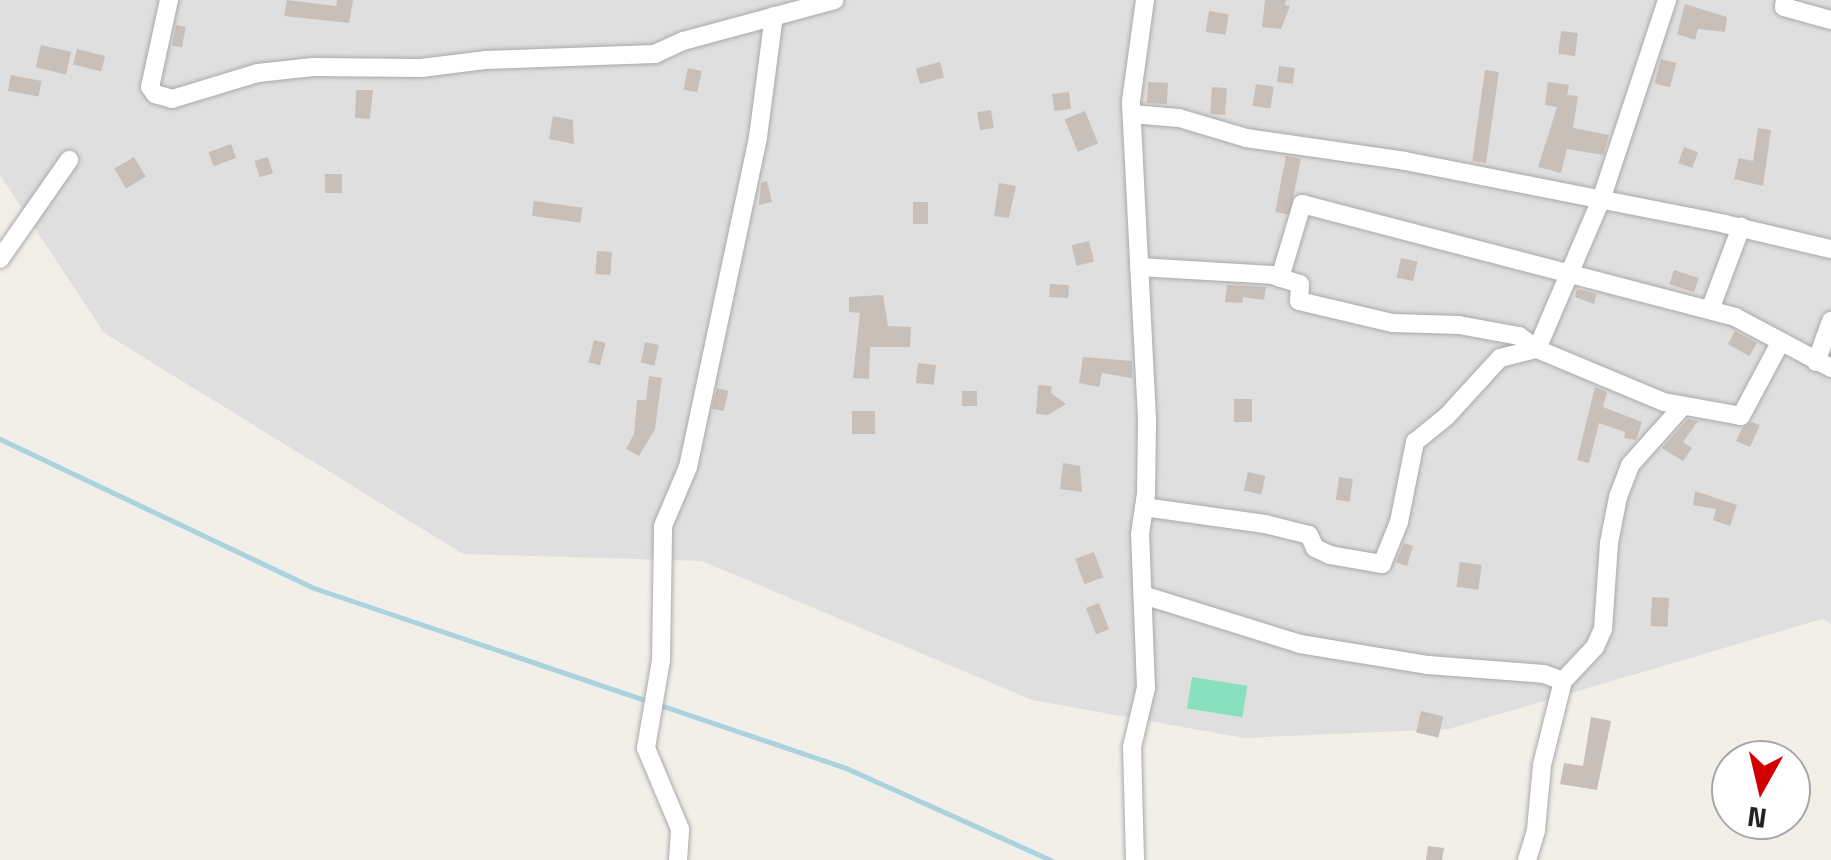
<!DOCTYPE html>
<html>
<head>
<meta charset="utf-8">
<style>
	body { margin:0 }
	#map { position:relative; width:1831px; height:860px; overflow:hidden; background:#f2efe9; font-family:"Titillium Web",sans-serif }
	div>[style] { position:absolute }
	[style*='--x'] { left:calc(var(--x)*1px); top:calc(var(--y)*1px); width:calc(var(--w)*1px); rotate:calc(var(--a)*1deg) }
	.residential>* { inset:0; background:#e0dfdf }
	.pitch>* { inset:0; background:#88e0be; transform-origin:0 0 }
	.stream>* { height:5px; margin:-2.5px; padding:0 2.5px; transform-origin:2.5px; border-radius:2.5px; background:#aad3df }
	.building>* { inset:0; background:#c7bfb8; transform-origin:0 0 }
	.roads { filter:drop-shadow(0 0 2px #a9a9a9) drop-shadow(0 0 2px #a9a9a9) }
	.street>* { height:18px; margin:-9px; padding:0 9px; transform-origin:9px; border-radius:9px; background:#fff }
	span { translate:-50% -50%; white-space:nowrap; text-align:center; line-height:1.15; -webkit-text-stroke:8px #fff; paint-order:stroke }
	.north { position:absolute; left:1711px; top:740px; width:100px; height:100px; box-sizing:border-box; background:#fff; border:2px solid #a7a7a7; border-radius:50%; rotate:188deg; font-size:28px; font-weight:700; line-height:40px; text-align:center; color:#222 }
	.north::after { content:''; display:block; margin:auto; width:35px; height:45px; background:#d40000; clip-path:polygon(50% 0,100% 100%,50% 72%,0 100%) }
</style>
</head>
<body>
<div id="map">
	<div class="residential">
		<i style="clip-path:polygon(0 0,1831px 0,1831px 624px,1822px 619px,1449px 729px,1244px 738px,1032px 700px,702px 561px,463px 554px,104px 333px,0 175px)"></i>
	</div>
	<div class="pitch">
		<i style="left:1192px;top:677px;width:56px;height:32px;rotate:9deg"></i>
	</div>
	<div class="stream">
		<i style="--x:0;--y:439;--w:344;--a:25.4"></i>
		<i style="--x:311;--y:587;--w:358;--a:18.7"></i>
		<i style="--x:660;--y:705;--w:196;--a:18.7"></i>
		<i style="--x:846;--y:768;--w:225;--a:24.2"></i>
	</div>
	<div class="building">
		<i style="clip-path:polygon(287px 0,336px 6px,337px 0,353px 0,349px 23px,284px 16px)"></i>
		<i style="clip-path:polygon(1265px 0,1286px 0,1285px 5px,1290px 6px,1281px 29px,1262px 27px)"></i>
		<i style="clip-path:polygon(1685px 4px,1727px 17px,1725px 32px,1698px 29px,1695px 40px,1677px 34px)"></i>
		<i style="left:1209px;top:11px;width:20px;height:21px;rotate:9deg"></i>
		<i style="left:176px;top:25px;width:10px;height:21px;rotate:11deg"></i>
		<i style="left:1561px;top:31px;width:17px;height:23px;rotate:7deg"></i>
		<i style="left:41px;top:45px;width:31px;height:23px;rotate:13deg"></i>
		<i style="left:77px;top:49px;width:29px;height:16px;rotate:14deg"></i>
		<i style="left:1661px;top:59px;width:16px;height:25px;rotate:15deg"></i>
		<i style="left:940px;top:62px;width:16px;height:25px;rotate:75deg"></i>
		<i style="left:1279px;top:66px;width:16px;height:16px;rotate:7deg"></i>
		<i style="left:688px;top:68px;width:14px;height:22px;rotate:12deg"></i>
		<i style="left:1485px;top:70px;width:14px;height:92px;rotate:8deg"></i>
		<i style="left:11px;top:75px;width:31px;height:16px;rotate:11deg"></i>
		<i style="left:1148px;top:82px;width:20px;height:21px;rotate:3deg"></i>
		<i style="clip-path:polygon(1548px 82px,1569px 85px,1567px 95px,1578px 96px,1573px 128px,1609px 135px,1603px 155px,1567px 149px,1561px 173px,1538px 167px,1557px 107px,1545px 105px)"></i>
		<i style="left:1256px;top:84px;width:18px;height:22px;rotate:9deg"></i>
		<i style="left:1212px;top:87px;width:15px;height:27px;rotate:4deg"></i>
		<i style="clip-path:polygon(356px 90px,373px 90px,370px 119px,355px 118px)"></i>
		<i style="left:1069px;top:92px;width:17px;height:17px;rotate:83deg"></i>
		<i style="left:991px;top:110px;width:18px;height:14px;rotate:81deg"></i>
		<i style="left:1085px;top:111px;width:35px;height:22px;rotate:68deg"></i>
		<i style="clip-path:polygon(553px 116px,573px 120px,574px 144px,549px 139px)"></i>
		<i style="clip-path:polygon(1758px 128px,1771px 130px,1763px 186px,1734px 179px,1739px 158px,1753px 161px)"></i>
		<i style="left:231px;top:144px;width:15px;height:24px;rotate:70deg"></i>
		<i style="left:1684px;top:147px;width:15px;height:17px;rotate:20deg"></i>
		<i style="left:1286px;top:156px;width:15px;height:57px;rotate:11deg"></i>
		<i style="left:134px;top:157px;width:23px;height:23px;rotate:59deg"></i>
		<i style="left:268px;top:157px;width:17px;height:14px;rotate:73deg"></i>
		<i style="left:342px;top:174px;width:19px;height:17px;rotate:90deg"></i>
		<i style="clip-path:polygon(767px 181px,772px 202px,759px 205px,761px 183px)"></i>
		<i style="clip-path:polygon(999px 183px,1016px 186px,1009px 218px,994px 216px)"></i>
		<i style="left:534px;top:201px;width:49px;height:15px;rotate:8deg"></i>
		<i style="left:913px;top:202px;width:15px;height:22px"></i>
		<i style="left:1089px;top:241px;width:21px;height:18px;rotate:76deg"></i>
		<i style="left:597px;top:251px;width:15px;height:23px;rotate:4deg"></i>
		<i style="left:1401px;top:258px;width:17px;height:20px;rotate:13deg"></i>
		<i style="left:1674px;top:270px;width:26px;height:15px;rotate:18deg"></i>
		<i style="left:1050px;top:284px;width:19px;height:13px;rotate:3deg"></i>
		<i style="clip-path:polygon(1227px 285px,1266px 287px,1264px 300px,1243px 297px,1242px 303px,1225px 302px)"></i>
		<i style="clip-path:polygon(1577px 289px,1597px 294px,1594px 304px,1575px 297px)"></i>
		<i style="clip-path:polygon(883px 295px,888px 326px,911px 327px,910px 347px,870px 347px,869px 379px,853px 378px,860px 313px,849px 312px,849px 297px)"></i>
		<i style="left:1735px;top:331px;width:25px;height:15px;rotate:29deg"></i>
		<i style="left:594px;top:340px;width:12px;height:23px;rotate:14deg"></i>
		<i style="left:645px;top:342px;width:14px;height:21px;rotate:12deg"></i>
		<i style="clip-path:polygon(1083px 357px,1132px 361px,1132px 378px,1102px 373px,1099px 387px,1079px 383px)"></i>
		<i style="left:918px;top:363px;width:18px;height:20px;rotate:6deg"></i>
		<i style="clip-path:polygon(649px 376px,662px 378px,658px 406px,655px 429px,639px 456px,626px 449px,634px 434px,637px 400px,646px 400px)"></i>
		<i style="clip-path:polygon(1038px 385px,1052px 386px,1051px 393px,1066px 404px,1048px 415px,1036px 414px)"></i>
		<i style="clip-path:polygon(1595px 387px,1607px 392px,1603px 407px,1642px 422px,1636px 440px,1624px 438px,1625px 432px,1599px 423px,1589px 463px,1577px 460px)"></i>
		<i style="left:717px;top:388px;width:12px;height:21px;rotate:14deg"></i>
		<i style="left:962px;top:391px;width:15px;height:15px"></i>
		<i style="left:1234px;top:399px;width:18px;height:23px"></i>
		<i style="left:875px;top:411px;width:23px;height:23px;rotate:90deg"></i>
		<i style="clip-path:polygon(1688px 419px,1698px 421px,1683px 442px,1692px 448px,1683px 461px,1662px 448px)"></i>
		<i style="clip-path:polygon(1752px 422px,1760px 425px,1750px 447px,1736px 441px,1742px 428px)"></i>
		<i style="clip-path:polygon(1063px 463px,1080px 466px,1082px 492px,1060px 489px)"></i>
		<i style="left:1248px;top:472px;width:18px;height:19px;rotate:13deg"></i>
		<i style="left:1339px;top:477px;width:14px;height:23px;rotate:8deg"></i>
		<i style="clip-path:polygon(1695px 491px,1737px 505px,1730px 526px,1713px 520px,1716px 509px,1693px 505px)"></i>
		<i style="clip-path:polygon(1404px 543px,1413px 546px,1407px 566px,1396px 562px)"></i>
		<i style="left:1094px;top:552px;width:27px;height:20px;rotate:70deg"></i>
		<i style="left:1460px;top:562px;width:22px;height:25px;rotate:8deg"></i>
		<i style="left:1652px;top:597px;width:17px;height:29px;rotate:3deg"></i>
		<i style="left:1099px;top:603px;width:28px;height:14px;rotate:69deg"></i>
		<i style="left:1421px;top:711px;width:23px;height:22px;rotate:13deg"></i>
		<i style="clip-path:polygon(1591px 717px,1611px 721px,1597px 790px,1560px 784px,1564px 763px,1583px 766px)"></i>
		<i style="clip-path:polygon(1428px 846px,1444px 848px,1442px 860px,1426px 860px)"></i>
	</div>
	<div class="roads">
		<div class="street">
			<i style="--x:169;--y:0;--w:89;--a:102.3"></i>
			<i style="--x:150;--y:87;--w:9;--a:54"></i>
			<i style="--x:155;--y:94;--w:18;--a:16"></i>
			<i style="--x:172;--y:99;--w:90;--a:-16.8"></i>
			<i style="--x:258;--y:73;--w:55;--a:-6.2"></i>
			<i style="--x:313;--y:67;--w:108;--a:0.5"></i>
			<i style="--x:421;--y:68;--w:64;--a:-7.1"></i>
			<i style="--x:485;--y:60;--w:170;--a:-2"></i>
			<i style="--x:655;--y:54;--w:31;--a:-25"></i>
			<i style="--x:683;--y:41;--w:157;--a:-15.1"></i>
			<i style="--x:1785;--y:0;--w:7;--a:98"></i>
			<i style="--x:1784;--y:7;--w:49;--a:15.5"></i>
			<i style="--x:1132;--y:114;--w:47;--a:4.9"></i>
			<i style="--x:1179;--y:118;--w:70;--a:16.6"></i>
			<i style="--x:1246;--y:138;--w:161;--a:8.2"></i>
			<i style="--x:1405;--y:161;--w:326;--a:11.1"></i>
			<i style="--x:1725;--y:224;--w:109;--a:13.3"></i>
			<i style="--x:0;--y:259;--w:121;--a:-55.1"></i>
			<i style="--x:1139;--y:267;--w:133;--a:3.4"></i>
			<i style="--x:1272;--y:275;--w:29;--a:18"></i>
			<i style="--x:1300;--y:284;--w:17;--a:93"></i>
			<i style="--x:1299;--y:301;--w:96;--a:13.3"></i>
			<i style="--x:1392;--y:323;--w:67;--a:1.7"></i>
			<i style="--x:1459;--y:325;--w:61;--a:10.4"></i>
			<i style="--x:1519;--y:336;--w:22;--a:36"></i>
			<i style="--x:1537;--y:349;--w:138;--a:22.7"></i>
			<i style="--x:1664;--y:402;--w:78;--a:10.3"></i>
			<i style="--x:1741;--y:416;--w:83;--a:-61.9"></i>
			<i style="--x:1280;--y:278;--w:77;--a:-73.4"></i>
			<i style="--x:1302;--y:204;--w:448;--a:14.6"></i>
			<i style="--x:1735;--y:317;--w:109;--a:28"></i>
			<i style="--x:1710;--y:310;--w:89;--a:-69.5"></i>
			<i style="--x:1816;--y:362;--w:44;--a:-69.9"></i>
			<i style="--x:1144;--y:507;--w:122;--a:8"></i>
			<i style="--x:1265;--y:524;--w:45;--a:14"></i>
			<i style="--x:1309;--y:535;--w:14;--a:65"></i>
			<i style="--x:1315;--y:548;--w:17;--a:25"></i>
			<i style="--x:1330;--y:555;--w:53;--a:9.8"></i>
			<i style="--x:1382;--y:564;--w:45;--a:-68"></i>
			<i style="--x:1399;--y:522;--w:82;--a:-78.7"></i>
			<i style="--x:1415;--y:442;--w:40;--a:-39"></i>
			<i style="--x:1446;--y:417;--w:80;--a:-47.5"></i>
			<i style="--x:1500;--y:358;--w:38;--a:-14"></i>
			<i style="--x:1537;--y:349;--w:162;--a:-66.8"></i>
			<i style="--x:1601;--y:200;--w:211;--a:-71.7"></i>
			<i style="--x:1143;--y:595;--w:164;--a:17.3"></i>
			<i style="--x:1300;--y:644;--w:130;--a:9.3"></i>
			<i style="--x:1428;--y:665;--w:116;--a:4.4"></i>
			<i style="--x:1544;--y:674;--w:20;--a:20"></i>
			<i style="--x:678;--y:860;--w:31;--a:-86"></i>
			<i style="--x:680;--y:829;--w:88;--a:-112.8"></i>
			<i style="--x:646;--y:748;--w:89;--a:-80.3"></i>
			<i style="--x:661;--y:660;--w:134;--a:-89.1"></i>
			<i style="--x:663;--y:526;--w:64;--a:-67"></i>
			<i style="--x:688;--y:467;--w:337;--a:-78"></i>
			<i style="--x:758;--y:137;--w:122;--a:-82.5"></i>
			<i style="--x:1135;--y:860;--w:113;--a:-91.5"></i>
			<i style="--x:1132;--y:747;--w:61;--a:-76.7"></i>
			<i style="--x:1146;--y:688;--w:154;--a:-92.2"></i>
			<i style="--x:1140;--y:534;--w:40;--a:-81.5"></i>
			<i style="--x:1146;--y:494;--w:75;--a:-89.2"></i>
			<i style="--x:1147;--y:419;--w:318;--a:-92.9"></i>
			<i style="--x:1131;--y:101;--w:102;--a:-82.1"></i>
			<i style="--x:1527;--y:860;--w:31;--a:-73"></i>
			<i style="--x:1536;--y:830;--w:65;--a:-84.7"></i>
			<i style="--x:1542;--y:765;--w:87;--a:-76"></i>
			<i style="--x:1563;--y:681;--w:47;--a:-46.7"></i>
			<i style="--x:1595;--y:647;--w:20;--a:-66"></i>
			<i style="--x:1603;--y:629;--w:86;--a:-86"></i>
			<i style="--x:1609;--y:543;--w:47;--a:-78.9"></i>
			<i style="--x:1618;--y:497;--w:34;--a:-69"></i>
			<i style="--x:1630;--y:465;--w:79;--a:-48.1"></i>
		</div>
	</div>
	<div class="north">N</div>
</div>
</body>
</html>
